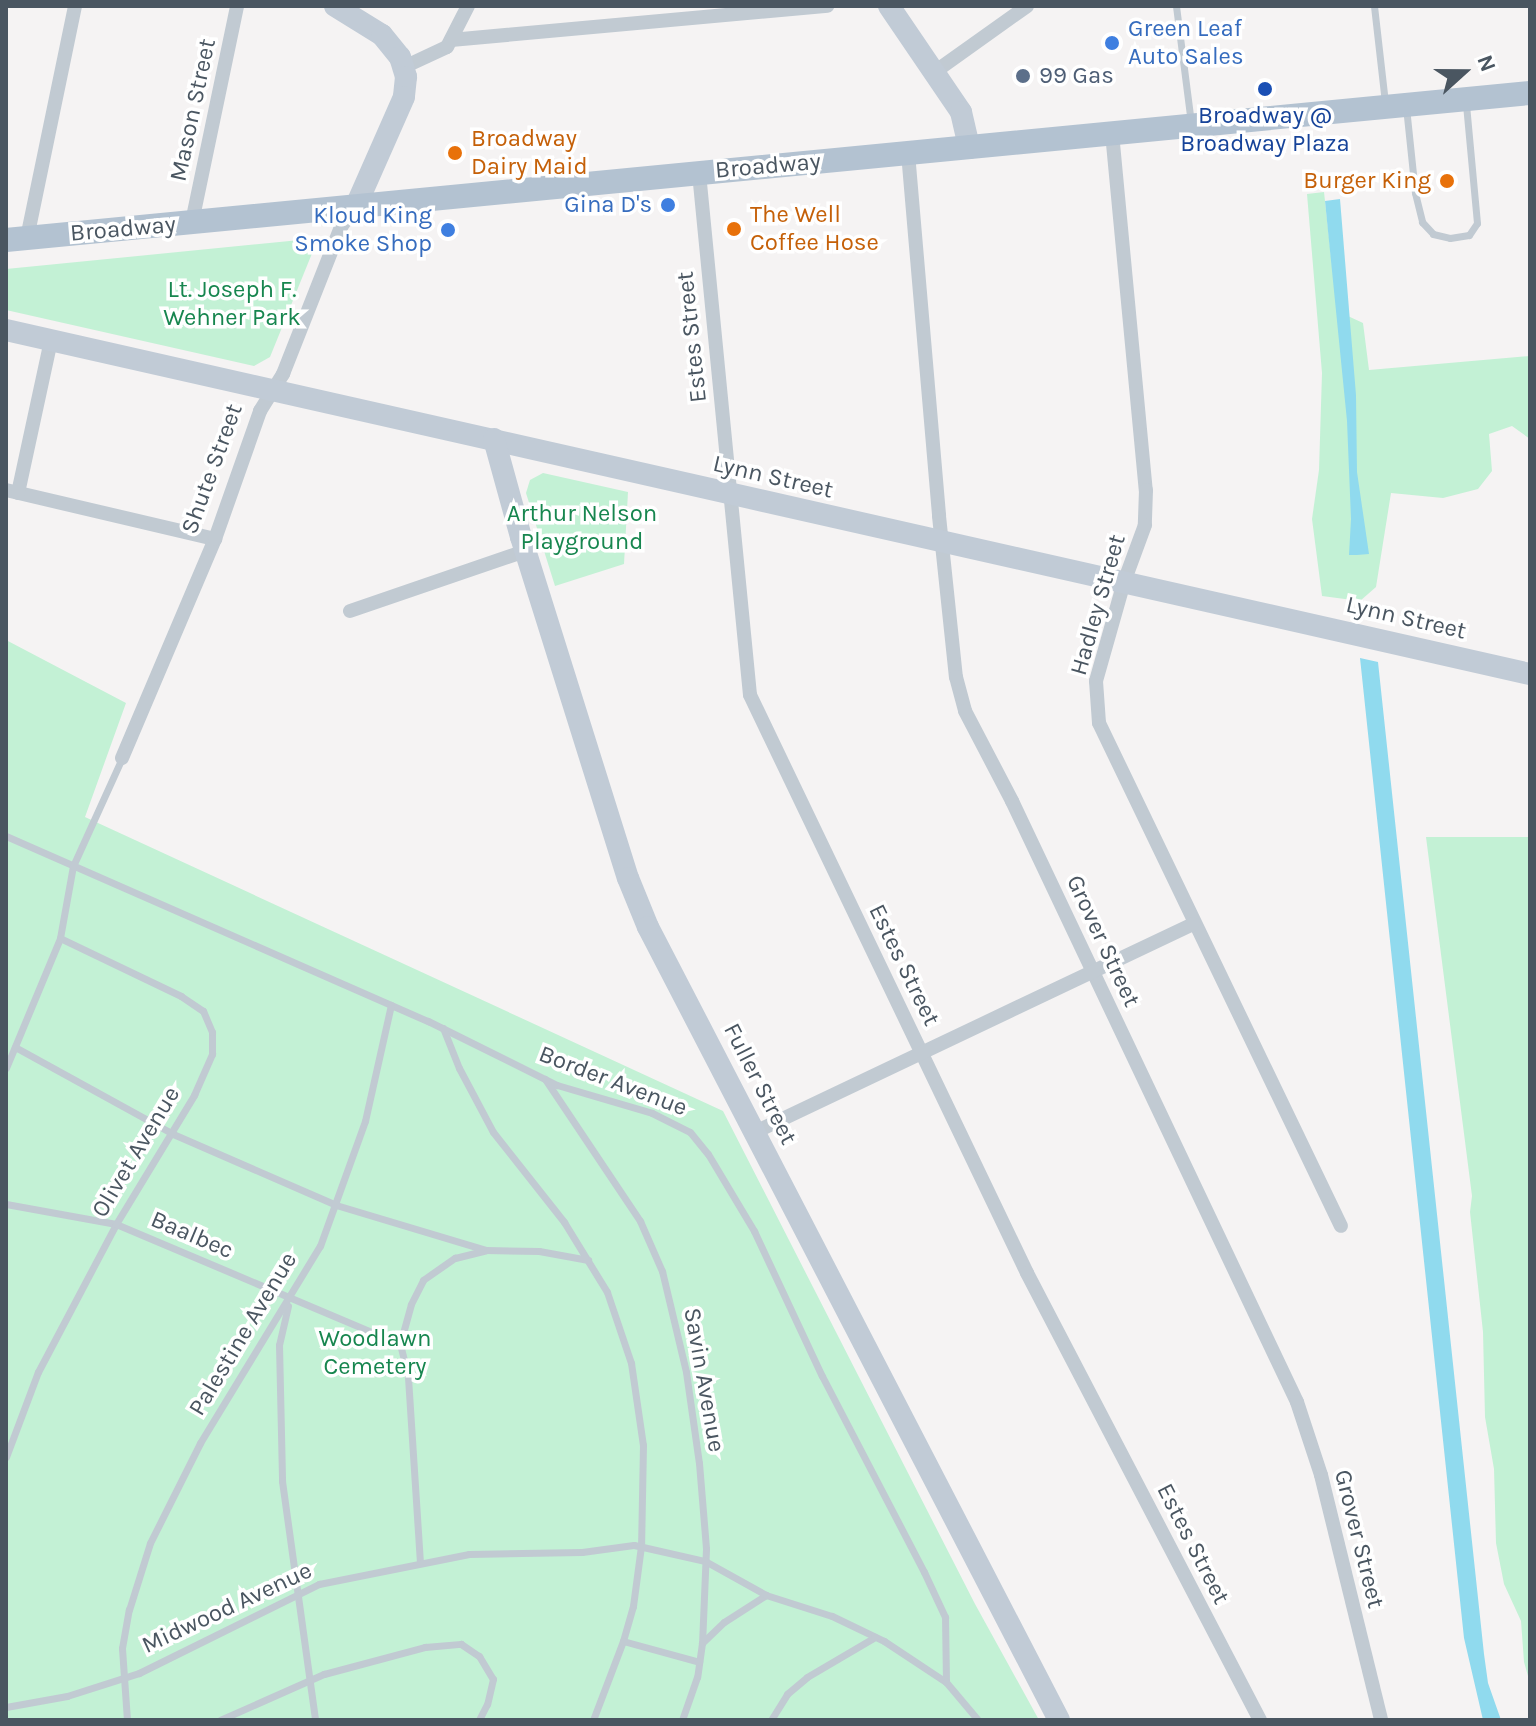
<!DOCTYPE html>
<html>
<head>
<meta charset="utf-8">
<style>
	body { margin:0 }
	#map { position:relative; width:1536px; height:1726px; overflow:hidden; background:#f5f3f3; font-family:Karla,sans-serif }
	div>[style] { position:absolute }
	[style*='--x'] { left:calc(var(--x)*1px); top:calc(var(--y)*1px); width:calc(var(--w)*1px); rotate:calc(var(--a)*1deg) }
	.green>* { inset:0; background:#c3f1d5 }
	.water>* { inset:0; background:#90daee }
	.lane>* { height:7px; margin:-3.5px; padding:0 3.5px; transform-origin:3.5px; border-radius:3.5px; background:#c1cad2 }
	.street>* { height:14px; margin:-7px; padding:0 7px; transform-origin:7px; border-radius:7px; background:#c1cad2 }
	.secondary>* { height:22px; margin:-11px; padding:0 11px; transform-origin:11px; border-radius:11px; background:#c1cbd6 }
	.primary>* { height:24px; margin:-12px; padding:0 12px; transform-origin:12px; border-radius:12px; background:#b3c2d1 }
	.dots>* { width:22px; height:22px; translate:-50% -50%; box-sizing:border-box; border:4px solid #fff; border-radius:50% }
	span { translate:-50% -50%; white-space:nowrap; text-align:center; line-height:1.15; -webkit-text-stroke:7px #fff; paint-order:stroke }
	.shop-label { font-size:24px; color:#366cbe }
	.left { translate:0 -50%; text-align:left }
	.right { translate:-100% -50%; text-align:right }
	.service-label { font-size:24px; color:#4e5e75 }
	.street-label { font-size:24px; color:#4a5661 }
	.transit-label { font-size:24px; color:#164399 }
	.food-label { font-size:24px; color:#c56008 }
	.park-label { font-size:24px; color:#17864f }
	.frame { position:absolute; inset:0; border:8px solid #4a5661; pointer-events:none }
	.north { position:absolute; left:1424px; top:32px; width:80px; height:80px; -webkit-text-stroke:6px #fff; paint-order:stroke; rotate:69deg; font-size:22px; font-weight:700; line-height:32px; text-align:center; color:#4a5661 }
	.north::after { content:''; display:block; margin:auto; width:28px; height:36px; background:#4a5661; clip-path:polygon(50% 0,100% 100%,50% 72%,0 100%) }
</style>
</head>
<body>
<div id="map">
	<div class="green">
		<i style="clip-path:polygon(1324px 192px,1337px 311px,1363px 323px,1369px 370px,1530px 356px,1530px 439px,1512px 426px,1489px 434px,1492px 471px,1478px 489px,1443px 498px,1391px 493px,1376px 587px,1360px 601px,1322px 596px,1312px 519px,1319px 470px,1322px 373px,1307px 194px)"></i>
		<i style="clip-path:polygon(310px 239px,315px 246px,270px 357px,254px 366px,6px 310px,6px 269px)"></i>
		<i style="clip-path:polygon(543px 473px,628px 492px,624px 564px,555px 586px,526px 493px,530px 480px)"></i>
		<i style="clip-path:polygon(6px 640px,126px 703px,85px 817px,723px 1111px,975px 1604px,1039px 1720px,6px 1720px)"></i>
		<i style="clip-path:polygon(1426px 837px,1530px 837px,1530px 1683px,1524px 1662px,1521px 1621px,1504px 1584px,1496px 1543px,1494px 1469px,1485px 1417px,1483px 1332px,1470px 1212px,1472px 1196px)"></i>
	</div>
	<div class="water">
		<i style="clip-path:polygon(1340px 199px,1356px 395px,1357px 472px,1369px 554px,1357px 555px,1349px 555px,1351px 519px,1347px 421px,1325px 201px)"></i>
		<i style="clip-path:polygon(1360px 658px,1378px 662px,1484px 1654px,1488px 1683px,1501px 1720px,1483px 1720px,1464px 1638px)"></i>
	</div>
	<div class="lane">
		<i style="--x:1176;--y:6;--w:118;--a:82.7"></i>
		<i style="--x:1374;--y:6;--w:98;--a:83.5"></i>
		<i style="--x:1406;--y:107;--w:86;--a:84"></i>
		<i style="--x:1415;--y:193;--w:30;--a:76"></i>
		<i style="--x:1422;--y:222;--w:16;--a:47"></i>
		<i style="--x:1433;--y:234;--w:17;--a:13"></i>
		<i style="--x:1450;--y:238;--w:19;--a:-9"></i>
		<i style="--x:1469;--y:235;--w:14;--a:-56"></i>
		<i style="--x:1477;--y:223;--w:120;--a:-95.3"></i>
		<i style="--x:6;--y:836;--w:461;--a:23.7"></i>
		<i style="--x:428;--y:1021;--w:144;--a:26.4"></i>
		<i style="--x:557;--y:1085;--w:99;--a:16.4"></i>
		<i style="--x:652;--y:1113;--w:42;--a:26.6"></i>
		<i style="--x:690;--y:1132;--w:28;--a:51"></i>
		<i style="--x:708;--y:1154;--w:90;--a:59.1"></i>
		<i style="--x:754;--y:1231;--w:160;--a:64.9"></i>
		<i style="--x:822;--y:1376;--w:221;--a:62.5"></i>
		<i style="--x:924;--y:1572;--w:50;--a:65"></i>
		<i style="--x:945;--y:1617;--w:65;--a:89.1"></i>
		<i style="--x:443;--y:1028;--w:43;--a:68.2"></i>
		<i style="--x:459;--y:1068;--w:72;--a:62"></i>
		<i style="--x:493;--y:1132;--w:115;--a:51.7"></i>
		<i style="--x:564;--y:1222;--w:82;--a:58.4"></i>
		<i style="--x:607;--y:1292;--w:75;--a:71.3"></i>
		<i style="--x:631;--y:1363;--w:83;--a:81.7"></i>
		<i style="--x:643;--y:1445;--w:101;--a:91.1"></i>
		<i style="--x:641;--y:1546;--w:61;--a:97.6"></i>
		<i style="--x:633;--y:1606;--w:36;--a:106"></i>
		<i style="--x:623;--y:1641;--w:85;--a:110.8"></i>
		<i style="--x:15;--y:1047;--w:180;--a:28.8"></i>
		<i style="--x:173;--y:1134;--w:178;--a:23.5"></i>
		<i style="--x:336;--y:1205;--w:157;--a:16.7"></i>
		<i style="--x:486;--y:1250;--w:53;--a:1.1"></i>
		<i style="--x:539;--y:1251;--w:50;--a:10.4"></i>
		<i style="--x:6;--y:1068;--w:141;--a:-67.4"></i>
		<i style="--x:60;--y:938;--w:73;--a:-79.8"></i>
		<i style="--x:73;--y:866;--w:119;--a:-65.6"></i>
		<i style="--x:545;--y:1079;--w:171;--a:56.2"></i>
		<i style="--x:640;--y:1221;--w:55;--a:66.3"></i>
		<i style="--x:662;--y:1271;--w:104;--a:76.6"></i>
		<i style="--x:686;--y:1372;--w:92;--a:81.9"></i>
		<i style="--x:699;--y:1463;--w:86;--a:85.3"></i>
		<i style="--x:706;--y:1549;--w:94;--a:92.4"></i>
		<i style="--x:702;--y:1643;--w:34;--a:98"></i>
		<i style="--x:697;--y:1677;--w:46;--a:109.2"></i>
		<i style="--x:6;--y:1204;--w:112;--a:10.3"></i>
		<i style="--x:116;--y:1224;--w:308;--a:22.9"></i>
		<i style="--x:288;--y:1306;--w:40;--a:103"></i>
		<i style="--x:279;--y:1345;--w:136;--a:88.7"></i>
		<i style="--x:282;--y:1481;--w:241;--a:82.1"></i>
		<i style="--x:6;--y:1457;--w:91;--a:-69.4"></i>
		<i style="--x:38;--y:1372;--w:167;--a:-62.2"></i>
		<i style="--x:116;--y:1224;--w:151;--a:-58.8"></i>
		<i style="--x:194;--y:1095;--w:45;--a:-66.3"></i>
		<i style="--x:212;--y:1054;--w:22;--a:-90"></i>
		<i style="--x:212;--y:1032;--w:23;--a:-113"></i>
		<i style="--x:203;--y:1011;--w:27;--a:-146"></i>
		<i style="--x:181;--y:996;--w:134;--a:-154.4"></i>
		<i style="--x:420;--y:1563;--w:187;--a:-93.7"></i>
		<i style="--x:408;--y:1376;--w:33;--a:-104"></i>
		<i style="--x:400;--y:1344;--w:41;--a:-74.6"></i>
		<i style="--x:411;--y:1304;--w:27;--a:-63"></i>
		<i style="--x:423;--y:1280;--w:39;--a:-35"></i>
		<i style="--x:455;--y:1258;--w:30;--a:-14"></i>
		<i style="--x:623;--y:1641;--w:79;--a:15.4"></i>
		<i style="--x:702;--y:1643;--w:30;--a:-44"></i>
		<i style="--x:724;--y:1622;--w:50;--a:-32.7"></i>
		<i style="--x:766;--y:1595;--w:69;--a:17.7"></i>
		<i style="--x:832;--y:1616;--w:58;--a:25.7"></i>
		<i style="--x:884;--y:1641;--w:74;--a:33.5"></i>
		<i style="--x:946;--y:1682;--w:50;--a:49.9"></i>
		<i style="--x:6;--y:1707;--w:62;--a:-10.2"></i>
		<i style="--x:67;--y:1696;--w:76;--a:-17.7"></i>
		<i style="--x:139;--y:1673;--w:201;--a:-26.3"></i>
		<i style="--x:319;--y:1584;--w:153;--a:-11.3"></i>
		<i style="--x:469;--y:1554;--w:113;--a:-1"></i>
		<i style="--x:582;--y:1552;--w:52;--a:-7.7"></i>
		<i style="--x:634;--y:1545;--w:73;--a:12.7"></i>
		<i style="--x:705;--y:1561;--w:70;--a:29.1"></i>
		<i style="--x:127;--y:1720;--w:72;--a:-94"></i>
		<i style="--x:122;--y:1648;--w:39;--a:-80"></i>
		<i style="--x:129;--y:1610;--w:70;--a:-72.6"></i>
		<i style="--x:150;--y:1543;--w:112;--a:-63.4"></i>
		<i style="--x:200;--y:1443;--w:231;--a:-58.7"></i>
		<i style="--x:320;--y:1246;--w:133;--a:-70.2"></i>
		<i style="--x:365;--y:1121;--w:119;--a:-77.4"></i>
		<i style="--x:220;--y:1720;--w:114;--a:-23.9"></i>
		<i style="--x:324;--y:1674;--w:105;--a:-15"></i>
		<i style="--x:425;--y:1647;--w:36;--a:-5"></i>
		<i style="--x:461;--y:1644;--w:22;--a:34"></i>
		<i style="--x:479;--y:1656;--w:27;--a:59"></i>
		<i style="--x:493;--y:1679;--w:26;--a:103"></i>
		<i style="--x:487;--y:1704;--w:18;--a:117"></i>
		<i style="--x:771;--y:1720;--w:31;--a:-58"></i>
		<i style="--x:787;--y:1694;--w:26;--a:-40"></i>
		<i style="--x:807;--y:1677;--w:79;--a:-30.5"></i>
	</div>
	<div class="street">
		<i style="--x:451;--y:40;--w:378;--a:-5.2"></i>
		<i style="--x:404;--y:67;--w:47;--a:-24.9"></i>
		<i style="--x:447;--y:47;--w:46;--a:-62.9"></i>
		<i style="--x:936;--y:71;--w:112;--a:-35.5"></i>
		<i style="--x:1112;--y:133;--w:359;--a:84.6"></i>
		<i style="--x:1146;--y:490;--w:35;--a:92"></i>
		<i style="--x:1145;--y:525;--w:61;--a:110.2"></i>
		<i style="--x:1124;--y:582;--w:103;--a:105.8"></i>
		<i style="--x:1096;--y:681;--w:42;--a:85.9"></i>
		<i style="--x:1099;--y:723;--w:558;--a:64.31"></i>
		<i style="--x:908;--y:153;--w:364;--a:85.1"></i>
		<i style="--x:939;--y:516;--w:162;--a:84"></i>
		<i style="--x:956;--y:677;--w:35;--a:75"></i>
		<i style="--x:965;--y:711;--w:102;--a:62.4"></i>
		<i style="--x:1012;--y:801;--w:665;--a:64.63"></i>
		<i style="--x:1297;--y:1402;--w:77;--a:71.8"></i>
		<i style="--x:1321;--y:1475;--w:252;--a:76.2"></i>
		<i style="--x:699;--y:173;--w:524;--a:84.42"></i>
		<i style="--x:750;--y:695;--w:641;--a:64.39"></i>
		<i style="--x:1027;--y:1273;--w:504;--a:62.47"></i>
		<i style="--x:192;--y:222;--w:221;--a:-78.2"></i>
		<i style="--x:27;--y:238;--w:237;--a:-78.3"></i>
		<i style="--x:6;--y:490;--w:215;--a:13.2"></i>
		<i style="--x:18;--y:493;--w:157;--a:-77.8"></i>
		<i style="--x:350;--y:611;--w:185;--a:-18.9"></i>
		<i style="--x:122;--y:758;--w:238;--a:-67"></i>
		<i style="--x:215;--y:539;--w:136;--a:-70.6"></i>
		<i style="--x:260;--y:411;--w:44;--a:-58.1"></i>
		<i style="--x:283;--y:374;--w:158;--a:-68.5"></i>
		<i style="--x:341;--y:227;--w:26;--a:-54"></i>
		<i style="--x:755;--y:1132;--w:485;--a:-25.4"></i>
	</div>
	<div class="secondary">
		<i style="--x:335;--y:6;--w:55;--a:31.7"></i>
		<i style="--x:382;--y:35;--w:28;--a:51"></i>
		<i style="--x:400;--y:57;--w:21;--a:73"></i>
		<i style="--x:406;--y:77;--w:20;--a:96"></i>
		<i style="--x:404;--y:97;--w:119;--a:113.8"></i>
		<i style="--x:889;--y:6;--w:128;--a:55.8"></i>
		<i style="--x:961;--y:112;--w:37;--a:77"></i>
		<i style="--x:6;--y:330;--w:1562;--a:12.72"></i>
		<i style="--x:494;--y:439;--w:102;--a:74.6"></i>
		<i style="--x:521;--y:537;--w:357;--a:72.6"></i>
		<i style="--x:628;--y:878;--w:53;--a:67.8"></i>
		<i style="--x:648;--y:927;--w:893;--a:62.6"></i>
	</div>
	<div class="primary">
		<i style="--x:6;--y:240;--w:1531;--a:-5.51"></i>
	</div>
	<div class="dots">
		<i style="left:1112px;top:43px;background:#3f7fe0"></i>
		<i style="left:1023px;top:76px;background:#5c6f8a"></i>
		<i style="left:1265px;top:89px;background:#1a4fb4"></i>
		<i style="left:455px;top:153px;background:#e8710a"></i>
		<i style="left:1447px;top:181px;background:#e8710a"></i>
		<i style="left:668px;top:205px;background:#3f7fe0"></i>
		<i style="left:734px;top:229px;background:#e8710a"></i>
		<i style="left:448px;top:230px;background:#3f7fe0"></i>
	</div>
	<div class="shop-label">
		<span class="left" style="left:1128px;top:43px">Green Leaf<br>Auto Sales</span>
		<span class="right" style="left:652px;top:205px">Gina D's</span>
		<span class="right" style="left:432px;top:230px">Kloud King<br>Smoke Shop</span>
	</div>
	<div class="service-label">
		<span class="left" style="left:1039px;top:76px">99 Gas</span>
	</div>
	<div class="street-label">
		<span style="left:193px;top:110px;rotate:-78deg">Mason Street</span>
		<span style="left:768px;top:166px;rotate:-5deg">Broadway</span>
		<span style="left:123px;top:229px;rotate:-5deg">Broadway</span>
		<span style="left:692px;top:337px;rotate:-96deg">Estes Street</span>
		<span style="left:212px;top:469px;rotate:-70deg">Shute Street</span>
		<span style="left:773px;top:477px;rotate:13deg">Lynn Street</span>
		<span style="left:1098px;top:605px;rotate:-74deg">Hadley Street</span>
		<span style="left:1406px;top:618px;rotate:13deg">Lynn Street</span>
		<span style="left:1103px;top:941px;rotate:65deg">Grover Street</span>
		<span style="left:904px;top:965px;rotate:64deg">Estes Street</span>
		<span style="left:613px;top:1081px;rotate:21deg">Border Avenue</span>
		<span style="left:760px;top:1084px;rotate:63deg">Fuller Street</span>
		<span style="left:136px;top:1152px;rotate:-59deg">Olivet Avenue</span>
		<span style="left:192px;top:1235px;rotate:23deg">Baalbec</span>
		<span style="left:243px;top:1334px;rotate:-59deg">Palestine Avenue</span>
		<span style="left:704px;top:1380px;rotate:80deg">Savin Avenue</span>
		<span style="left:1359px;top:1539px;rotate:76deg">Grover Street</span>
		<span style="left:1193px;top:1544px;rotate:63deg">Estes Street</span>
		<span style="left:227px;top:1608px;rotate:-25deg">Midwood Avenue</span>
	</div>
	<div class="transit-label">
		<span style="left:1265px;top:130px">Broadway @<br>Broadway Plaza</span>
	</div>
	<div class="food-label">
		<span class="left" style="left:471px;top:153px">Broadway<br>Dairy Maid</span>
		<span class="right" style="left:1431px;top:181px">Burger King</span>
		<span class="left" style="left:750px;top:229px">The Well<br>Coffee Hose</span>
	</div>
	<div class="park-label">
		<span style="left:232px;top:304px">Lt. Joseph F.<br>Wehner Park</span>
		<span style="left:582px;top:528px">Arthur Nelson<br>Playground</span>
		<span style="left:375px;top:1353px">Woodlawn<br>Cemetery</span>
	</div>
	<div class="frame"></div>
	<div class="north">N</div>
</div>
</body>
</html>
